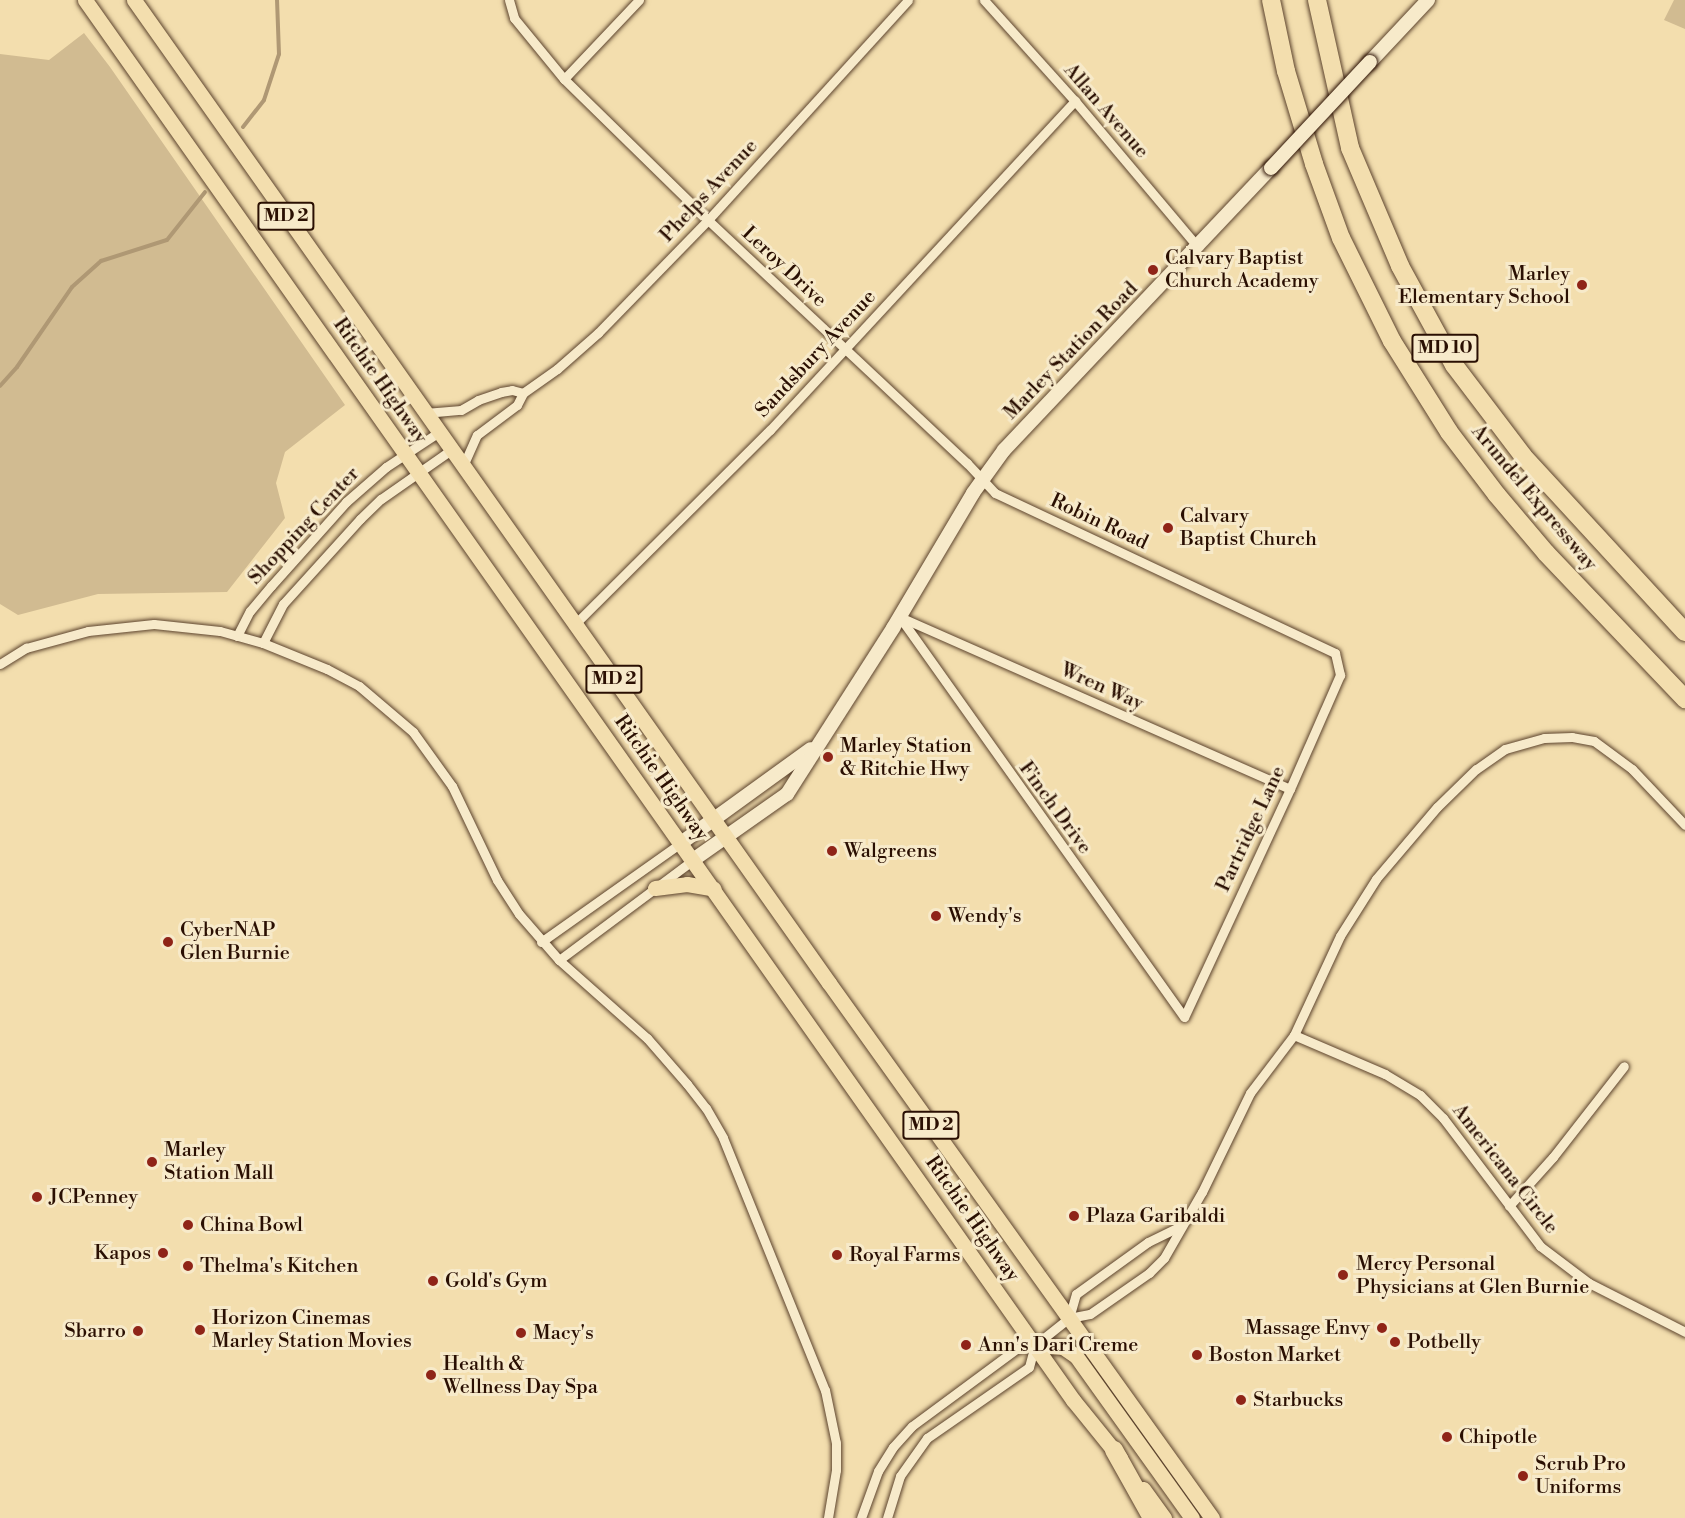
<!DOCTYPE html>
<html>
<head>
<meta charset="utf-8">
<style>
	body { margin:0 }
	#map { position:relative; width:1685px; height:1518px; overflow:hidden; background:#f3deae; font-family:"Libre Bodoni",serif }
	div>[style] { position:absolute }
	[style*='--x'] { left:calc(var(--x)*1px); top:calc(var(--y)*1px); width:calc(var(--w)*1px); rotate:calc(var(--a)*1deg) }
	.green>* { inset:0; background:#d1bb91 }
	.stream>* { height:4px; margin:-2px; padding:0 2px; transform-origin:2px; border-radius:2px; background:#af9874 }
	.roads { filter:drop-shadow(0 0 2px #5c432d) drop-shadow(0 0 2px #5c432d) }
	.minor>* { height:9px; margin:-4.5px; padding:0 4.5px; transform-origin:4.5px; border-radius:4.5px; background:#f7eaca }
	.secondary>* { height:14px; margin:-7px; padding:0 7px; transform-origin:7px; border-radius:7px; background:#f7eaca }
	.primary>* { height:15px; margin:-7.5px; padding:0 7.5px; transform-origin:7.5px; border-radius:7.5px; background:#f3deae }
	.motorway>* { height:18px; margin:-9px; padding:0 9px; transform-origin:9px; border-radius:9px; background:#f3deae }
	.bridges { filter:drop-shadow(0 0 2px #2a0f02) drop-shadow(0 0 2px #2a0f02) }
	.secondary-bridge>* { height:14px; margin:-7px; padding:0 7px; transform-origin:7px; border-radius:7px; background:#f7eaca }
	.dots>* { width:16px; height:16px; translate:-50% -50%; box-sizing:border-box; border:3px solid #f7eaca; border-radius:50% }
	span { translate:-50% -50%; white-space:nowrap; text-align:center; line-height:1.15; -webkit-text-stroke:6px #f7eaca; paint-order:stroke }
	.shield-label span { padding:2px 4px; background:#f7eaca; border:2px solid; border-radius:4px; -webkit-text-stroke-width:0 }
	.shield-label { font-size:18px; color:#2a0f02; font-weight:700 }
	.street-label { font-size:20px; color:#2a0f02 }
	.poi-label { font-size:20px; color:#2a0f02 }
	.left { translate:0 -50%; text-align:left }
	.right { translate:-100% -50%; text-align:right }
</style>
</head>
<body>
<div id="map">
	<div class="green">
		<i style="clip-path:polygon(1674px 0,1685px 0,1685px 29px,1664px 20px)"></i>
		<i style="clip-path:polygon(84px 33px,110px 67px,345px 405px,285px 452px,276px 483px,285px 518px,227px 592px,98px 594px,18px 615px,0 604px,0 54px,49px 60px)"></i>
	</div>
	<div class="stream">
		<i style="--x:243;--y:127;--w:34;--a:-52"></i>
		<i style="--x:264;--y:100;--w:48;--a:-71.9"></i>
		<i style="--x:279;--y:54;--w:54;--a:-92.1"></i>
		<i style="--x:0;--y:386;--w:25;--a:-48"></i>
		<i style="--x:17;--y:367;--w:97;--a:-55.5"></i>
		<i style="--x:72;--y:287;--w:39;--a:-42"></i>
		<i style="--x:101;--y:261;--w:69;--a:-17.7"></i>
		<i style="--x:167;--y:240;--w:61;--a:-51.6"></i>
	</div>
	<div class="roads">
		<div class="minor">
			<i style="--x:509;--y:0;--w:19;--a:74"></i>
			<i style="--x:514;--y:18;--w:79;--a:50.7"></i>
			<i style="--x:564;--y:79;--w:202;--a:44.4"></i>
			<i style="--x:708;--y:220;--w:355;--a:43.2"></i>
			<i style="--x:967;--y:463;--w:41;--a:47"></i>
			<i style="--x:995;--y:493;--w:376;--a:25.2"></i>
			<i style="--x:1335;--y:653;--w:23;--a:77"></i>
			<i style="--x:1340;--y:675;--w:124;--a:113.7"></i>
			<i style="--x:1290;--y:789;--w:251;--a:114.9"></i>
			<i style="--x:1184;--y:1017;--w:491;--a:-125.4"></i>
			<i style="--x:984;--y:0;--w:136;--a:48"></i>
			<i style="--x:1075;--y:101;--w:191;--a:49.9"></i>
			<i style="--x:564;--y:79;--w:109;--a:-46.5"></i>
			<i style="--x:425;--y:413;--w:36;--a:-5"></i>
			<i style="--x:461;--y:410;--w:20;--a:-30"></i>
			<i style="--x:478;--y:400;--w:24;--a:-19"></i>
			<i style="--x:501;--y:392;--w:11;--a:-10"></i>
			<i style="--x:512;--y:390;--w:11;--a:15"></i>
			<i style="--x:463;--y:466;--w:34;--a:-66"></i>
			<i style="--x:477;--y:435;--w:50;--a:-36.9"></i>
			<i style="--x:517;--y:405;--w:13;--a:-63"></i>
			<i style="--x:523;--y:393;--w:42;--a:-35.2"></i>
			<i style="--x:557;--y:369;--w:55;--a:-41.3"></i>
			<i style="--x:598;--y:333;--w:158;--a:-45.8"></i>
			<i style="--x:708;--y:220;--w:297;--a:-47.7"></i>
			<i style="--x:900;--y:617;--w:426;--a:23.8"></i>
			<i style="--x:575;--y:624;--w:275;--a:-44.9"></i>
			<i style="--x:770;--y:430;--w:449;--a:-47.2"></i>
			<i style="--x:237;--y:636;--w:28;--a:-63"></i>
			<i style="--x:250;--y:611;--w:33;--a:-50"></i>
			<i style="--x:271;--y:586;--w:113;--a:-48.2"></i>
			<i style="--x:346;--y:502;--w:53;--a:-41.2"></i>
			<i style="--x:386;--y:467;--w:64;--a:-33.4"></i>
			<i style="--x:263;--y:643;--w:44;--a:-62.9"></i>
			<i style="--x:283;--y:604;--w:115;--a:-47.8"></i>
			<i style="--x:360;--y:519;--w:29;--a:-44"></i>
			<i style="--x:381;--y:499;--w:85;--a:-35"></i>
			<i style="--x:0;--y:664;--w:31;--a:-32"></i>
			<i style="--x:26;--y:648;--w:64;--a:-15.3"></i>
			<i style="--x:88;--y:631;--w:66;--a:-6.1"></i>
			<i style="--x:154;--y:624;--w:66;--a:6.1"></i>
			<i style="--x:220;--y:631;--w:45;--a:15.6"></i>
			<i style="--x:263;--y:643;--w:69;--a:22.1"></i>
			<i style="--x:327;--y:669;--w:36;--a:28"></i>
			<i style="--x:359;--y:686;--w:71;--a:40.4"></i>
			<i style="--x:413;--y:732;--w:67;--a:54.2"></i>
			<i style="--x:452;--y:786;--w:104;--a:64.4"></i>
			<i style="--x:497;--y:880;--w:40;--a:57.1"></i>
			<i style="--x:519;--y:914;--w:61;--a:49"></i>
			<i style="--x:559;--y:960;--w:118;--a:41.6"></i>
			<i style="--x:647;--y:1038;--w:61;--a:49"></i>
			<i style="--x:687;--y:1084;--w:31;--a:52"></i>
			<i style="--x:706;--y:1108;--w:34;--a:60"></i>
			<i style="--x:723;--y:1138;--w:272;--a:68"></i>
			<i style="--x:825;--y:1390;--w:54;--a:78.3"></i>
			<i style="--x:836;--y:1443;--w:27;--a:90"></i>
			<i style="--x:836;--y:1470;--w:49;--a:99.5"></i>
			<i style="--x:1685;--y:825;--w:77;--a:-133.4"></i>
			<i style="--x:1632;--y:769;--w:47;--a:-143.6"></i>
			<i style="--x:1594;--y:741;--w:22;--a:-170"></i>
			<i style="--x:1572;--y:737;--w:28;--a:178"></i>
			<i style="--x:1544;--y:738;--w:41;--a:164.2"></i>
			<i style="--x:1505;--y:749;--w:35;--a:145"></i>
			<i style="--x:1476;--y:769;--w:54;--a:135.7"></i>
			<i style="--x:1437;--y:807;--w:94;--a:130.3"></i>
			<i style="--x:1376;--y:879;--w:67;--a:122.3"></i>
			<i style="--x:1340;--y:936;--w:109;--a:114.9"></i>
			<i style="--x:1294;--y:1035;--w:99;--a:23.2"></i>
			<i style="--x:1385;--y:1074;--w:41;--a:31"></i>
			<i style="--x:1420;--y:1095;--w:33;--a:45"></i>
			<i style="--x:1443;--y:1118;--w:161;--a:52.8"></i>
			<i style="--x:1540;--y:1246;--w:61;--a:37.1"></i>
			<i style="--x:1589;--y:1283;--w:108;--a:27"></i>
			<i style="--x:541;--y:942;--w:171;--a:-35.3"></i>
			<i style="--x:559;--y:960;--w:167;--a:-36.7"></i>
			<i style="--x:1509;--y:1206;--w:66;--a:-48.1"></i>
			<i style="--x:1553;--y:1157;--w:115;--a:-52"></i>
			<i style="--x:1069;--y:1318;--w:25;--a:-74"></i>
			<i style="--x:1076;--y:1294;--w:89;--a:-35.8"></i>
			<i style="--x:1148;--y:1242;--w:37;--a:-26"></i>
			<i style="--x:861;--y:1518;--w:50;--a:-70.1"></i>
			<i style="--x:878;--y:1471;--w:28;--a:-58"></i>
			<i style="--x:893;--y:1447;--w:28;--a:-48"></i>
			<i style="--x:912;--y:1426;--w:129;--a:-36.5"></i>
			<i style="--x:1016;--y:1349;--w:19;--a:-12"></i>
			<i style="--x:1035;--y:1345;--w:43;--a:-38.5"></i>
			<i style="--x:1069;--y:1318;--w:21;--a:-11"></i>
			<i style="--x:1090;--y:1314;--w:72;--a:-34.8"></i>
			<i style="--x:1149;--y:1273;--w:21;--a:-45"></i>
			<i style="--x:1164;--y:1258;--w:76;--a:-60.1"></i>
			<i style="--x:1202;--y:1192;--w:110;--a:-64.1"></i>
			<i style="--x:1250;--y:1093;--w:73;--a:-52.8"></i>
			<i style="--x:887;--y:1518;--w:44;--a:-72.8"></i>
			<i style="--x:900;--y:1476;--w:47;--a:-54.6"></i>
			<i style="--x:927;--y:1438;--w:124;--a:-34.8"></i>
			<i style="--x:1029;--y:1367;--w:23;--a:-75"></i>
		</div>
		<div class="secondary">
			<i style="--x:1370;--y:62;--w:85;--a:-46.9"></i>
			<i style="--x:681;--y:843;--w:160;--a:-35.9"></i>
			<i style="--x:693;--y:860;--w:115;--a:-35.1"></i>
			<i style="--x:787;--y:794;--w:197;--a:-57.4"></i>
			<i style="--x:893;--y:628;--w:157;--a:-59.3"></i>
			<i style="--x:973;--y:493;--w:53;--a:-54.2"></i>
			<i style="--x:1004;--y:450;--w:388;--a:-46.6"></i>
		</div>
		<div class="primary">
			<i style="--x:85;--y:0;--w:1714;--a:54.79"></i>
			<i style="--x:1073;--y:1400;--w:75;--a:51"></i>
			<i style="--x:134;--y:0;--w:1204;--a:54.74"></i>
			<i style="--x:829;--y:983;--w:658;--a:54.4"></i>
			<i style="--x:655;--y:888;--w:32;--a:-7"></i>
			<i style="--x:687;--y:884;--w:27;--a:10"></i>
			<i style="--x:1035;--y:1345;--w:28;--a:4"></i>
			<i style="--x:1063;--y:1347;--w:16;--a:35"></i>
			<i style="--x:1076;--y:1356;--w:199;--a:54.4"></i>
			<i style="--x:1143;--y:1489;--w:36;--a:54"></i>
		</div>
		<div class="motorway">
			<i style="--x:1271;--y:0;--w:73;--a:78.1"></i>
			<i style="--x:1286;--y:71;--w:97;--a:73.2"></i>
			<i style="--x:1314;--y:164;--w:79;--a:70"></i>
			<i style="--x:1341;--y:238;--w:115;--a:63.7"></i>
			<i style="--x:1392;--y:341;--w:107;--a:57.9"></i>
			<i style="--x:1449;--y:432;--w:79;--a:52.7"></i>
			<i style="--x:1497;--y:495;--w:76;--a:49.8"></i>
			<i style="--x:1546;--y:553;--w:202;--a:46.4"></i>
			<i style="--x:1317;--y:0;--w:152;--a:77.4"></i>
			<i style="--x:1350;--y:148;--w:128;--a:67"></i>
			<i style="--x:1400;--y:266;--w:113;--a:61.4"></i>
			<i style="--x:1454;--y:365;--w:114;--a:52.8"></i>
			<i style="--x:1523;--y:456;--w:239;--a:47.4"></i>
			<i style="--x:1114;--y:1450;--w:78;--a:60.8"></i>
		</div>
	</div>
	<div class="bridges">
		<div class="secondary-bridge">
			<i style="--x:1271;--y:168;--w:145;--a:-47"></i>
		</div>
	</div>
	<div class="dots">
		<i style="left:1153px;top:270px;background:#8f2418"></i>
		<i style="left:1582px;top:285px;background:#8f2418"></i>
		<i style="left:1168px;top:528px;background:#8f2418"></i>
		<i style="left:828px;top:757px;background:#8f2418"></i>
		<i style="left:832px;top:851px;background:#8f2418"></i>
		<i style="left:936px;top:916px;background:#8f2418"></i>
		<i style="left:168px;top:942px;background:#8f2418"></i>
		<i style="left:152px;top:1162px;background:#8f2418"></i>
		<i style="left:37px;top:1197px;background:#8f2418"></i>
		<i style="left:1074px;top:1216px;background:#8f2418"></i>
		<i style="left:188px;top:1225px;background:#8f2418"></i>
		<i style="left:163px;top:1253px;background:#8f2418"></i>
		<i style="left:837px;top:1255px;background:#8f2418"></i>
		<i style="left:188px;top:1266px;background:#8f2418"></i>
		<i style="left:1343px;top:1275px;background:#8f2418"></i>
		<i style="left:433px;top:1281px;background:#8f2418"></i>
		<i style="left:1382px;top:1328px;background:#8f2418"></i>
		<i style="left:200px;top:1330px;background:#8f2418"></i>
		<i style="left:138px;top:1331px;background:#8f2418"></i>
		<i style="left:521px;top:1333px;background:#8f2418"></i>
		<i style="left:1395px;top:1342px;background:#8f2418"></i>
		<i style="left:966px;top:1345px;background:#8f2418"></i>
		<i style="left:1197px;top:1355px;background:#8f2418"></i>
		<i style="left:431px;top:1375px;background:#8f2418"></i>
		<i style="left:1241px;top:1400px;background:#8f2418"></i>
		<i style="left:1447px;top:1437px;background:#8f2418"></i>
		<i style="left:1523px;top:1476px;background:#8f2418"></i>
	</div>
	<div class="shield-label">
		<span style="left:286px;top:216px">MD 2</span>
		<span style="left:1445px;top:348px">MD 10</span>
		<span style="left:614px;top:679px">MD 2</span>
		<span style="left:931px;top:1125px">MD 2</span>
	</div>
	<div class="street-label">
		<span style="left:1106px;top:111px;rotate:49deg">Allan Avenue</span>
		<span style="left:709px;top:191px;rotate:-47deg">Phelps Avenue</span>
		<span style="left:784px;top:267px;rotate:43deg">Leroy Drive</span>
		<span style="left:1071px;top:351px;rotate:-46deg">Marley Station Road</span>
		<span style="left:816px;top:354px;rotate:-47deg">Sandsbury Avenue</span>
		<span style="left:380px;top:381px;rotate:55deg">Ritchie Highway</span>
		<span style="left:1534px;top:498px;rotate:50deg">Arundel Expressway</span>
		<span style="left:1099px;top:522px;rotate:25deg">Robin Road</span>
		<span style="left:304px;top:526px;rotate:-47deg">Shopping Center</span>
		<span style="left:1102px;top:687px;rotate:24deg">Wren Way</span>
		<span style="left:661px;top:778px;rotate:55deg">Ritchie Highway</span>
		<span style="left:1055px;top:808px;rotate:54deg">Finch Drive</span>
		<span style="left:1251px;top:829px;rotate:-65deg">Partridge Lane</span>
		<span style="left:1505px;top:1169px;rotate:52deg">Americana Circle</span>
		<span style="left:972px;top:1219px;rotate:55deg">Ritchie Highway</span>
	</div>
	<div class="poi-label">
		<span class="left" style="left:1165px;top:270px">Calvary Baptist<br>Church Academy</span>
		<span class="right" style="left:1570px;top:286px">Marley<br>Elementary School</span>
		<span class="left" style="left:1180px;top:528px">Calvary<br>Baptist Church</span>
		<span class="left" style="left:840px;top:758px">Marley Station<br>&amp; Ritchie Hwy</span>
		<span class="left" style="left:844px;top:851px">Walgreens</span>
		<span class="left" style="left:948px;top:916px">Wendy's</span>
		<span class="left" style="left:180px;top:942px">CyberNAP<br>Glen Burnie</span>
		<span class="left" style="left:164px;top:1162px">Marley<br>Station Mall</span>
		<span class="left" style="left:49px;top:1197px">JCPenney</span>
		<span class="left" style="left:1086px;top:1216px">Plaza Garibaldi</span>
		<span class="left" style="left:200px;top:1225px">China Bowl</span>
		<span class="right" style="left:151px;top:1253px">Kapos</span>
		<span class="left" style="left:849px;top:1255px">Royal Farms</span>
		<span class="left" style="left:1356px;top:1276px">Mercy Personal<br>Physicians at Glen Burnie</span>
		<span class="left" style="left:200px;top:1266px">Thelma's Kitchen</span>
		<span class="left" style="left:445px;top:1281px">Gold's Gym</span>
		<span class="left" style="left:212px;top:1330px">Horizon Cinemas<br>Marley Station Movies</span>
		<span class="right" style="left:1370px;top:1328px">Massage Envy</span>
		<span class="right" style="left:126px;top:1331px">Sbarro</span>
		<span class="left" style="left:533px;top:1333px">Macy's</span>
		<span class="left" style="left:1407px;top:1342px">Potbelly</span>
		<span class="left" style="left:978px;top:1345px">Ann's Dari Creme</span>
		<span class="left" style="left:1209px;top:1355px">Boston Market</span>
		<span class="left" style="left:443px;top:1376px">Health &amp;<br>Wellness Day Spa</span>
		<span class="left" style="left:1253px;top:1400px">Starbucks</span>
		<span class="left" style="left:1459px;top:1437px">Chipotle</span>
		<span class="left" style="left:1535px;top:1476px">Scrub Pro<br>Uniforms</span>
	</div>
</div>
</body>
</html>
